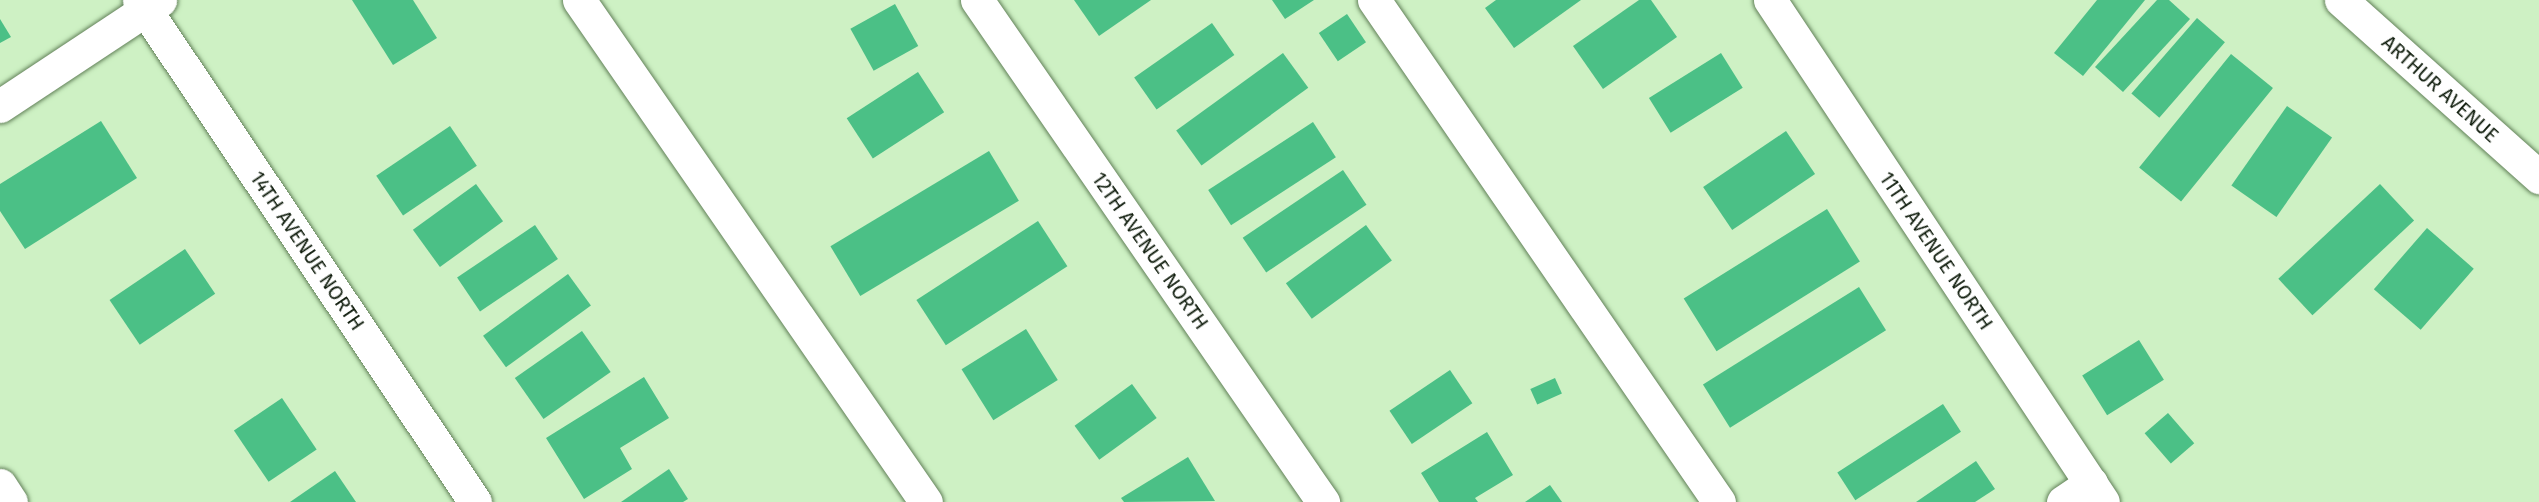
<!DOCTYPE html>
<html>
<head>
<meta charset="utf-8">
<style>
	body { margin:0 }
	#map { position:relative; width:2539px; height:502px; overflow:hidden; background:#cef1c4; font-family:"Fira Sans",sans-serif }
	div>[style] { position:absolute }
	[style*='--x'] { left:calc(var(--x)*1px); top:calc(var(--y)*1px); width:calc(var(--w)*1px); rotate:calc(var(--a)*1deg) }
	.building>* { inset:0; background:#4bc086; transform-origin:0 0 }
	.roads { filter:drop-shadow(0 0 2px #628159) drop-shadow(0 0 2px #628159) }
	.minor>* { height:33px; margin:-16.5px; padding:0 16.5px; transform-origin:16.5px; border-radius:16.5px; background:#fff }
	span { translate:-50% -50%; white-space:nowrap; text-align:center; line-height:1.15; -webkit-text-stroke:4.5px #fff; paint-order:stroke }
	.street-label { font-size:20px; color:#0f1c0c }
</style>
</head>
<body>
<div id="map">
	<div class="building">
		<i style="clip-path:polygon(352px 0,413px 0,437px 38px,393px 65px)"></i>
		<i style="clip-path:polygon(1074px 0,1151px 0,1099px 36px)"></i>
		<i style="clip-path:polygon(1272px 0,1314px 0,1285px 19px)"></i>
		<i style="clip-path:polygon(1496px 0,1581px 0,1514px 48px,1485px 8px)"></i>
		<i style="clip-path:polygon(1639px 0,1651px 0,1677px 37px,1603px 89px,1573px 46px)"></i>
		<i style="clip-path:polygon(2097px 0,2145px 0,2083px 76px,2054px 53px)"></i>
		<i style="clip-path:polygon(2157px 0,2169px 0,2190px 19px,2123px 92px,2095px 67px)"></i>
		<i style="left:895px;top:4px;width:48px;height:51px;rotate:61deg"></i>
		<i style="left:1347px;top:14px;width:34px;height:34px;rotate:56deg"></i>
		<i style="left:2197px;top:18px;width:37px;height:100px;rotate:41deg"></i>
		<i style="clip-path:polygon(0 19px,11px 37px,0 43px)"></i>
		<i style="left:1212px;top:23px;width:39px;height:95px;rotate:55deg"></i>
		<i style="left:1283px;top:53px;width:43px;height:132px;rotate:54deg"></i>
		<i style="left:1721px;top:53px;width:41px;height:85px;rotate:58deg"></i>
		<i style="left:2231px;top:54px;width:54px;height:146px;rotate:39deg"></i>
		<i style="left:918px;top:72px;width:48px;height:85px;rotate:57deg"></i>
		<i style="left:2287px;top:106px;width:55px;height:97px;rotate:35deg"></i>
		<i style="clip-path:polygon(101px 121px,137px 178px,25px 249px,0 211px,0 184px)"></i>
		<i style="left:1313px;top:122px;width:42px;height:125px;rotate:57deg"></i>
		<i style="left:450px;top:126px;width:48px;height:89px;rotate:56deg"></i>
		<i style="left:1786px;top:131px;width:52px;height:100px;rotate:56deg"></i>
		<i style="left:989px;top:151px;width:58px;height:185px;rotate:59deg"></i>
		<i style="left:1343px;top:170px;width:42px;height:121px;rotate:56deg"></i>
		<i style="left:476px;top:184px;width:46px;height:78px;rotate:54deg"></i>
		<i style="left:2380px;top:184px;width:50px;height:139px;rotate:47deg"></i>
		<i style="left:1827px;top:209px;width:62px;height:169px;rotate:58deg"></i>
		<i style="left:1038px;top:221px;width:54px;height:145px;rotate:57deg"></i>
		<i style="left:535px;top:225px;width:41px;height:94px;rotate:56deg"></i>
		<i style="left:1366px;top:225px;width:44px;height:99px;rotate:54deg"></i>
		<i style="left:2427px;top:228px;width:62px;height:81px;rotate:41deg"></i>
		<i style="left:185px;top:249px;width:54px;height:91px;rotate:56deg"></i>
		<i style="left:568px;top:274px;width:39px;height:105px;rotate:54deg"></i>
		<i style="left:1859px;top:287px;width:51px;height:184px;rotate:58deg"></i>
		<i style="left:1026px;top:329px;width:60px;height:76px;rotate:58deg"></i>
		<i style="left:582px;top:331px;width:50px;height:82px;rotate:55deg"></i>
		<i style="left:2139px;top:340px;width:47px;height:67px;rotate:58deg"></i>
		<i style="left:1450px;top:370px;width:40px;height:73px;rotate:56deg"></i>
		<i style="clip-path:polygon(644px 377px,669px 418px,620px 448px,632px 469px,584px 499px,546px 438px)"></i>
		<i style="left:1555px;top:378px;width:17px;height:27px;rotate:66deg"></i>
		<i style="left:1132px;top:384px;width:42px;height:71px;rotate:54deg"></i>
		<i style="left:282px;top:398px;width:62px;height:58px;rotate:56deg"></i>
		<i style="left:1943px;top:404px;width:33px;height:126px;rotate:57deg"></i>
		<i style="left:2168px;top:413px;width:40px;height:31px;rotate:49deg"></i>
		<i style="clip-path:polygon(1487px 432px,1513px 475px,1475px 498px,1478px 502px,1439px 502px,1421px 473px)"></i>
		<i style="clip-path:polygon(1188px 457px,1215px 501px,1124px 502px,1121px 498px)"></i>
		<i style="clip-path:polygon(1976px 461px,1995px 489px,1975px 502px,1916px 502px)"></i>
		<i style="clip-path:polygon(669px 469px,688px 499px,683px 502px,621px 502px)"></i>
		<i style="clip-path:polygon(335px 471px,356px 502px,290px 502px)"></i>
		<i style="clip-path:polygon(1550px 485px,1562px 502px,1525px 502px)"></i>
	</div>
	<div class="roads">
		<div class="minor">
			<i style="--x:139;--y:0;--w:604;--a:56.2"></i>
			<i style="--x:579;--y:0;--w:610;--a:55.35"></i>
			<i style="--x:977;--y:0;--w:610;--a:55.42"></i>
			<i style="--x:1374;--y:0;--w:609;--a:55.5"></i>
			<i style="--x:1770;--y:0;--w:602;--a:56.44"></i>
			<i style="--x:2341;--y:0;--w:266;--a:41.8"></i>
			<i style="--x:0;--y:106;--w:192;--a:-33.5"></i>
			<i style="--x:0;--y:485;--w:20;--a:57"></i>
			<i style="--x:2063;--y:502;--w:34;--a:-34"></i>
		</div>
	</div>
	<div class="street-label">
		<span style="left:2440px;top:89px;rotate:42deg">ARTHUR AVENUE</span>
		<span style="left:307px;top:251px;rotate:56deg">14TH AVENUE NORTH</span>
		<span style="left:1150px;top:251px;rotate:55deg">12TH AVENUE NORTH</span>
		<span style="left:1936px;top:251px;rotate:56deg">11TH AVENUE NORTH</span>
	</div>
</div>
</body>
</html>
